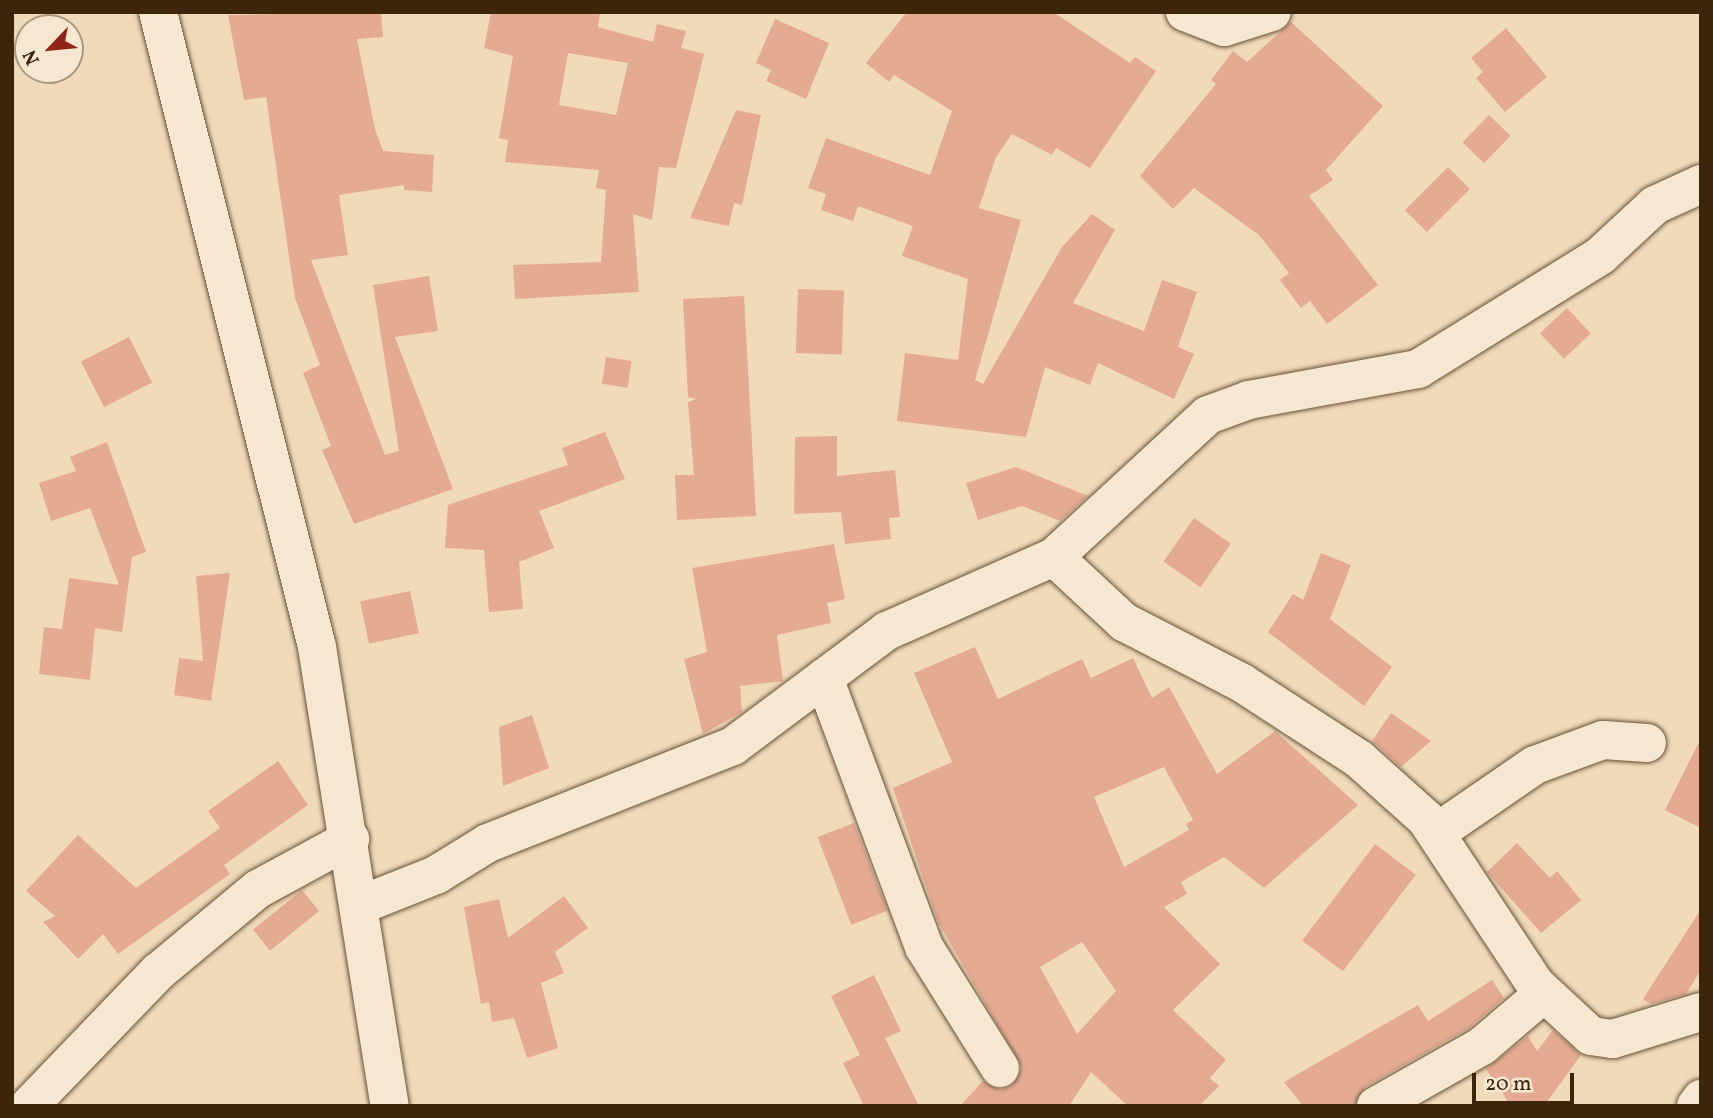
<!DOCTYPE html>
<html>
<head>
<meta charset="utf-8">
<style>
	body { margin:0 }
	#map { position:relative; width:1713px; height:1118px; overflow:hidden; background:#f0dab9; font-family:Vollkorn,serif }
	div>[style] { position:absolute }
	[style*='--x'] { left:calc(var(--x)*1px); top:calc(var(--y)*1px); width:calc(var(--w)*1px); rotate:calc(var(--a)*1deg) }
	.building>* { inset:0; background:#e5ab92; transform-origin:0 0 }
	.roads { filter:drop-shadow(0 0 2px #6a5237) drop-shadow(0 0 2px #6a5237) }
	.minor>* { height:38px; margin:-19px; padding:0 19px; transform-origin:19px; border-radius:19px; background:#f5e7d2 }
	span { translate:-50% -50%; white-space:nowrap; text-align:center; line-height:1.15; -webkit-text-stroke:5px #f5e7d2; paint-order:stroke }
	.frame { position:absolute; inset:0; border:14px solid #3d250c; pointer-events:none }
	.north { position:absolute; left:14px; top:14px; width:70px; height:70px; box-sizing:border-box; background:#f5e7d2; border:2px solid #ab9983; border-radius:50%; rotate:244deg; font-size:19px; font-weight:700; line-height:28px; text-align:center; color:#3d250c }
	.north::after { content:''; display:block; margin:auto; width:24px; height:32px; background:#8f2418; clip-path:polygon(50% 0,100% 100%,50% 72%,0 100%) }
	.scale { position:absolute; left:1472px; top:1073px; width:102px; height:32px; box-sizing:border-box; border:4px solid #3d250c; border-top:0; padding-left:9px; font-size:21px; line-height:24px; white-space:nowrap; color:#3d250c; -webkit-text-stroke:5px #f5e7d2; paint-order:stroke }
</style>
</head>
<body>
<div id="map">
	<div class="building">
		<i style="clip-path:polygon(381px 12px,383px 37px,357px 39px,375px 129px,383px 151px,434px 155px,432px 192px,404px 190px,404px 185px,339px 195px,348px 255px,311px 260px,385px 455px,399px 451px,373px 285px,429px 276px,438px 331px,395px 337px,453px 489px,354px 524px,322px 450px,331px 446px,303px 373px,320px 365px,295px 298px,266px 97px,244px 100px,228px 15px)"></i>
		<i style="clip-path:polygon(evenodd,491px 12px,600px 12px,598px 27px,653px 42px,657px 24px,686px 31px,681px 48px,704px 54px,676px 168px,659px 167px,652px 220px,633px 214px,639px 292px,515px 299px,513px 265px,601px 262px,606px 190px,596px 188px,599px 170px,505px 162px,508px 140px,499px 138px,513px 56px,484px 48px,491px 12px,568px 53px,628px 63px,616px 115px,559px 105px,568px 53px)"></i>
		<i style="clip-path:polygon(907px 12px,1053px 12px,1130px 63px,1135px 57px,1156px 71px,1090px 168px,1056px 148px,1052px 155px,1012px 134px,996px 157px,979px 208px,1021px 220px,975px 380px,983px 384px,1062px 247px,1092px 214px,1115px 230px,1073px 303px,1144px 331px,1162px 280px,1197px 292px,1178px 347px,1194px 354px,1174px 399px,1098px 363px,1090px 385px,1045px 367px,1026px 437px,897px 421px,905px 353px,958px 360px,968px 279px,902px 256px,913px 226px,858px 206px,853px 221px,821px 210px,826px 194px,808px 188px,826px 138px,930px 175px,952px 111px,894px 75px,889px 82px,866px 63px)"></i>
		<i style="clip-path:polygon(775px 19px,829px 43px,806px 99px,766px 81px,771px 70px,756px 63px)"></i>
		<i style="clip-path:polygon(1291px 22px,1383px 106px,1326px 170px,1333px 180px,1309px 196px,1378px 285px,1327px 324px,1310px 301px,1301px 308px,1280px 280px,1289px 273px,1259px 235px,1194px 188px,1173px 209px,1140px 176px,1216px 84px,1211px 80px,1233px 51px,1247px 62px)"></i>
		<i style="clip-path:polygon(1506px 28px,1547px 77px,1505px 112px,1476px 78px,1483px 72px,1471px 58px)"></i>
		<i style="clip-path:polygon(736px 110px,761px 115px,742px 205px,734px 203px,729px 226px,690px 218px)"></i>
		<i style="left:1489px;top:115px;width:30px;height:38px;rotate:44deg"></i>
		<i style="left:1448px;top:167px;width:31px;height:61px;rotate:45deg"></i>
		<i style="left:798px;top:289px;width:46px;height:64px;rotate:2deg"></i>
		<i style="clip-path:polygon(744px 296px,756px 516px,677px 520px,675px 475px,694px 475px,688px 402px,696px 399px,688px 397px,683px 299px)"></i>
		<i style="left:1567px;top:308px;width:35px;height:37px;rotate:47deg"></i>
		<i style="left:129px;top:337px;width:51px;height:54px;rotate:63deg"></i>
		<i style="left:606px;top:357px;width:26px;height:27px;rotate:9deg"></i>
		<i style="clip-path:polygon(605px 432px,625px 479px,539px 511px,554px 548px,519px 562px,523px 609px,489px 612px,484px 550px,445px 548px,448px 505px,568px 465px,562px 448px)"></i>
		<i style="clip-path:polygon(837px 436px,837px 476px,895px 470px,900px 517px,889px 518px,891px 539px,845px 544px,841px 512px,794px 514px,795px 437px)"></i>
		<i style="clip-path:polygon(107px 442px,146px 552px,132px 557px,122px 632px,95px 628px,90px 680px,39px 674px,44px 627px,62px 629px,69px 578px,119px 585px,90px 508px,51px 521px,39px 483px,76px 471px,70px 457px)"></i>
		<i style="clip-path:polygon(1016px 467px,1088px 496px,1060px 521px,1022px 506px,978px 520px,966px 483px)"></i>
		<i style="left:1194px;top:518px;width:45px;height:53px;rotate:35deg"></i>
		<i style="clip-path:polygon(834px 544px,845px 599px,827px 603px,831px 623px,777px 635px,783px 681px,740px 686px,742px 712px,703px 734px,684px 659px,707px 652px,692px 568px)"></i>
		<i style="clip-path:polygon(1321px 553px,1351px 565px,1330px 619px,1392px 667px,1364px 706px,1268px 632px,1293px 594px,1303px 600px)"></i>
		<i style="clip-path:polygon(230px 573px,211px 701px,174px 695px,179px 658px,203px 661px,196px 576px)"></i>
		<i style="left:410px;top:591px;width:43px;height:51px;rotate:78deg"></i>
		<i style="clip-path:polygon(evenodd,975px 647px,998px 699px,1082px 659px,1091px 678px,1133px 658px,1152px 698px,1169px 687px,1217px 774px,1275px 731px,1358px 805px,1264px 888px,1224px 857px,1181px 882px,1187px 894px,1164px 907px,1220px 964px,1173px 1010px,1226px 1060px,1210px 1078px,1219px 1086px,1199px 1106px,1128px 1106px,1091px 1072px,1069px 1106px,960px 1106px,983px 1081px,1000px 1090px,1012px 1086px,1022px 1067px,938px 922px,893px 788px,952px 762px,914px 673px,975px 647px,1164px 767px,1193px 820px,1186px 824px,1189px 830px,1124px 867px,1094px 797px,1164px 767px,975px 647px,1082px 942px,1116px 991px,1077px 1034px,1040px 967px,1082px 942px)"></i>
		<i style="clip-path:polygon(1391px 713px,1431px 741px,1401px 767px,1372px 741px)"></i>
		<i style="clip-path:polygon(532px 715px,549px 768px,503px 786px,499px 727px)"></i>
		<i style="clip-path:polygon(1701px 738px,1701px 828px,1665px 810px)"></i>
		<i style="clip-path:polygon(278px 761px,308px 805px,224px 865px,230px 874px,118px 954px,103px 934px,78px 959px,43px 922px,55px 916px,26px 891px,78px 835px,136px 888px,220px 828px,208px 811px)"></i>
		<i style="left:854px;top:823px;width:94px;height:39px;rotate:69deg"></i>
		<i style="clip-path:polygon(1517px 843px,1550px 878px,1557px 871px,1581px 900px,1541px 933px,1487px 872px)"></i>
		<i style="left:1375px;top:844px;width:51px;height:121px;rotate:37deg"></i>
		<i style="left:302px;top:890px;width:27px;height:63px;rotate:51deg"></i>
		<i style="clip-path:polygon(564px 896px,588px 928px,555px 952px,564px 973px,541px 983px,558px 1048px,527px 1058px,514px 1018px,492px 1022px,489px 1002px,481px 1004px,464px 907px,499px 899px,508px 938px)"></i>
		<i style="clip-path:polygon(1701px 909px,1701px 970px,1686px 994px,1651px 1004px,1643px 999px)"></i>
		<i style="clip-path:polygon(874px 975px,901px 1031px,885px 1038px,919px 1106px,864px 1106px,843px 1063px,860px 1055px,831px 996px)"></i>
		<i style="clip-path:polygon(1492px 980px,1504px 998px,1469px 1028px,1365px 1087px,1354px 1106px,1303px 1106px,1284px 1082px,1418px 1005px,1428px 1021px)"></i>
		<i style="clip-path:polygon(1553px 1030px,1581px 1055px,1544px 1106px,1511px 1106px,1486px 1069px,1528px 1036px,1537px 1051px)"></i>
	</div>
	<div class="roads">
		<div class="minor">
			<i style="--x:158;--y:12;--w:655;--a:75.94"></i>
			<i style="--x:317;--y:647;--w:465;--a:81"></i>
			<i style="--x:1185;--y:12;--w:42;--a:21"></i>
			<i style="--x:1224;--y:27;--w:50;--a:-17.4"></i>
			<i style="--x:1054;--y:557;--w:96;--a:42.9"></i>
			<i style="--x:1124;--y:622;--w:133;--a:27.3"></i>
			<i style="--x:1242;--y:683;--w:140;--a:33"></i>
			<i style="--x:1359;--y:759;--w:90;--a:41.8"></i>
			<i style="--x:1426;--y:819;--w:199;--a:56.5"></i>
			<i style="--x:1536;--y:985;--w:75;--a:42.8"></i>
			<i style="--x:1591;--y:1036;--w:22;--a:8"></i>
			<i style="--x:1613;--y:1039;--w:92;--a:-17.1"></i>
			<i style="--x:824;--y:678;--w:287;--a:69.6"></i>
			<i style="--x:924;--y:947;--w:143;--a:57.9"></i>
			<i style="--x:1436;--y:833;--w:120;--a:-34.5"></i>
			<i style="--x:1535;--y:765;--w:72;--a:-20.2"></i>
			<i style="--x:1603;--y:740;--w:44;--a:3.9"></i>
			<i style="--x:363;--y:904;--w:79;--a:-21.7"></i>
			<i style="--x:436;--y:875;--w:61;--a:-31.6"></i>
			<i style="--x:488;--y:843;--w:264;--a:-21.6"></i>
			<i style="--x:733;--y:746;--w:192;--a:-36.8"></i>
			<i style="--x:887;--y:631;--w:183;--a:-23.9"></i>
			<i style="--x:1054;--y:557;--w:209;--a:-42.7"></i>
			<i style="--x:1208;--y:415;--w:44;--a:-20.1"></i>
			<i style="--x:1249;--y:400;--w:172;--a:-10.4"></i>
			<i style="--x:1418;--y:369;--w:214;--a:-31.8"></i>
			<i style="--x:1600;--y:256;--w:75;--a:-42.8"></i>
			<i style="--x:1655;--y:205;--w:51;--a:-24.5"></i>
			<i style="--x:29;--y:1106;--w:186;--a:-46.1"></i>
			<i style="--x:158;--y:972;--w:130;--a:-39.7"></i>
			<i style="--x:258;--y:889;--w:105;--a:-28.5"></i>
			<i style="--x:1376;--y:1106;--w:122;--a:-29.5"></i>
			<i style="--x:1482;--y:1046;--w:80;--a:-40.4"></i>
			<i style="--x:1696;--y:1106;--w:9;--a:-54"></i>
		</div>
	</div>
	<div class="frame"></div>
	<div class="north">N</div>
	<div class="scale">20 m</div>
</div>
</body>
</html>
